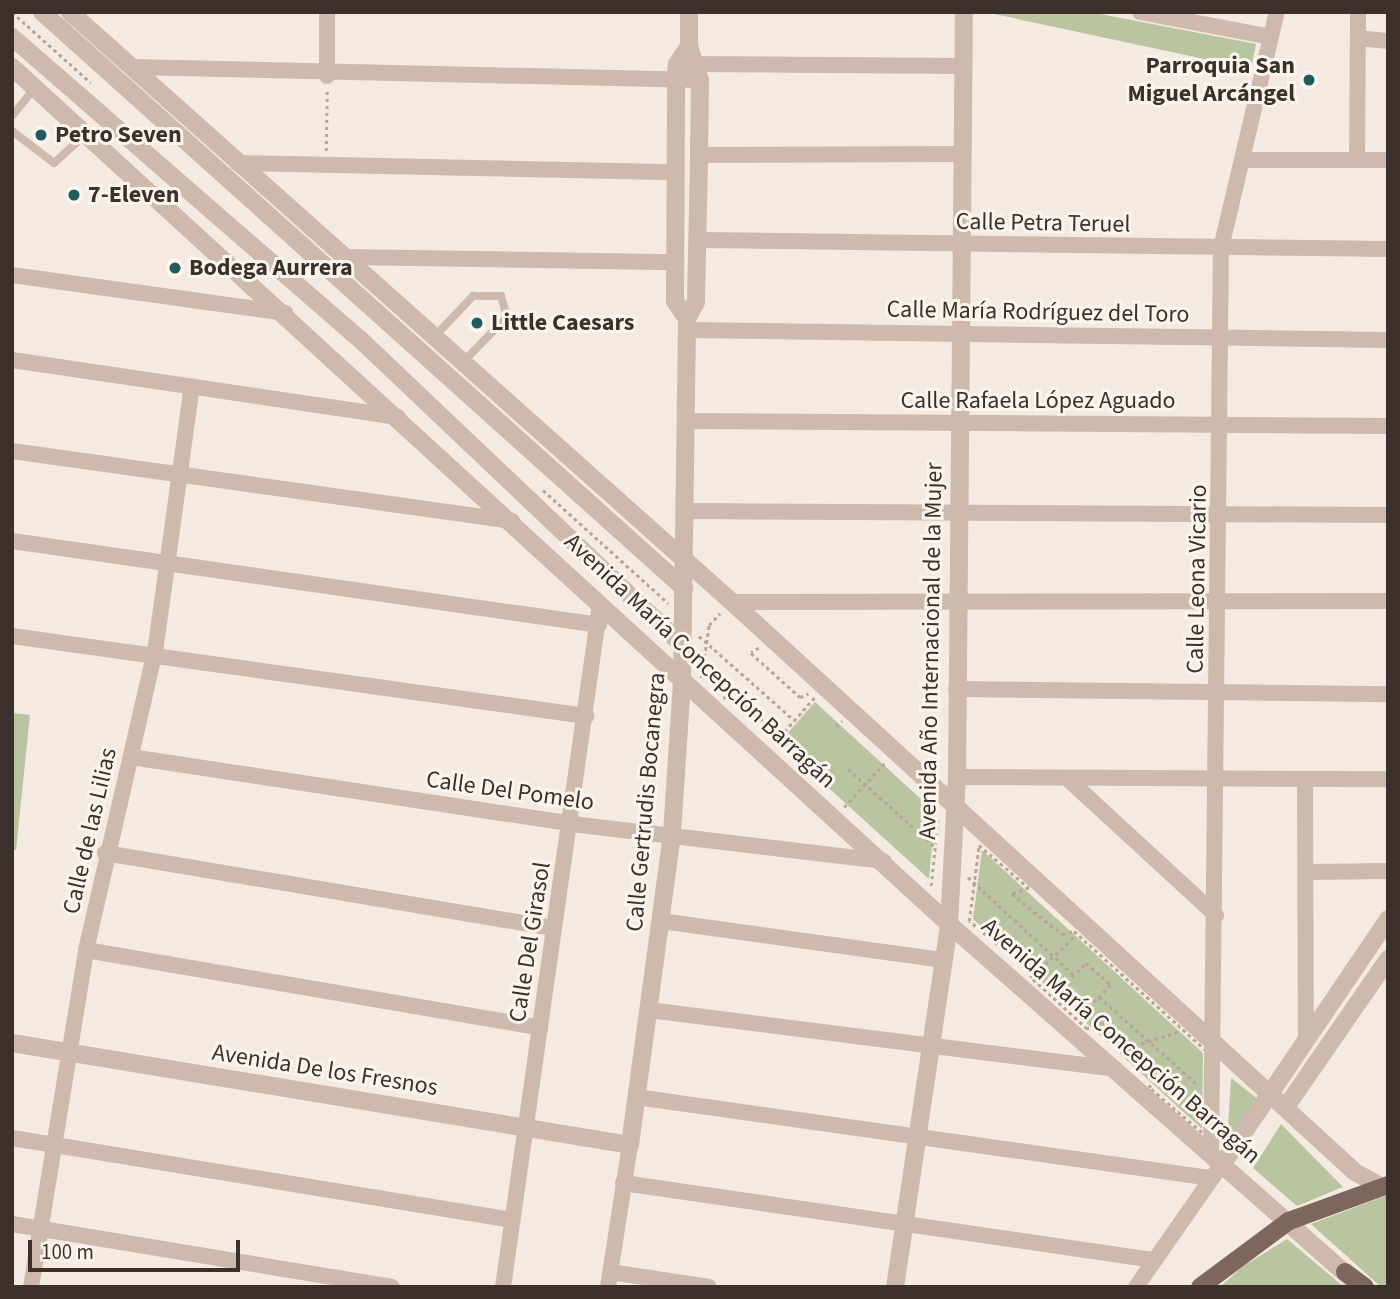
<!DOCTYPE html>
<html>
<head>
<meta charset="utf-8">
<style>
	body { margin:0 }
	#map { position:relative; width:1400px; height:1299px; overflow:hidden; background:#f4eae1; font-family:"Source Sans 3",sans-serif }
	div>[style] { position:absolute }
	[style*='--x'] { left:calc(var(--x)*1px); top:calc(var(--y)*1px); width:calc(var(--w)*1px); rotate:calc(var(--a)*1deg) }
	.green>* { inset:0; background:#b9c4a0 }
	.path>* { height:2.5px; margin-top:-1.25px; transform-origin:0; background:repeating-linear-gradient(90deg,#b9a496 0 3.5px,transparent 0 7px) }
	.service>* { height:8px; margin:-4px; padding:0 4px; transform-origin:4px; border-radius:4px; background:#cdbaac }
	.minor>* { height:16px; margin:-8px; padding:0 8px; transform-origin:8px; border-radius:8px; background:#cdbaac }
	.tertiary>* { height:18px; margin:-9px; padding:0 9px; transform-origin:9px; border-radius:9px; background:#cdbaac }
	.primary>* { height:18px; margin:-9px; padding:0 9px; transform-origin:9px; border-radius:9px; background:#7d665c }
	.dots>* { width:19px; height:19px; translate:-50% -50%; box-sizing:border-box; border:4px solid #fbf5ee; border-radius:50% }
	span { translate:-50% -50%; white-space:nowrap; text-align:center; line-height:1.15; -webkit-text-stroke:6px #fbf5ee; paint-order:stroke }
	.poi-label { font-size:24px; color:#3b302b; font-weight:700 }
	.right { translate:-100% -50%; text-align:right }
	.left { translate:0 -50%; text-align:left }
	.street-label { font-size:24px; color:#3b302b }
	.frame { position:absolute; inset:0; border:14px solid #3b302b; pointer-events:none }
	.scale { position:absolute; left:28px; top:1240px; width:212px; height:32px; box-sizing:border-box; border:4px solid #3b302b; border-top:0; padding-left:9px; font-size:21px; line-height:24px; white-space:nowrap; color:#3b302b; -webkit-text-stroke:5px #fbf5ee; paint-order:stroke }
</style>
</head>
<body>
<div id="map">
	<div class="green">
		<i style="clip-path:polygon(985px 12px,1090px 12px,1256px 44px,1251px 69px)"></i>
		<i style="clip-path:polygon(815px 702px,935px 812px,929px 879px,779px 743px)"></i>
		<i style="clip-path:polygon(12px 713px,30px 715px,16px 850px,12px 850px)"></i>
		<i style="clip-path:polygon(982px 850px,1203px 1053px,1202px 1129px,973px 919px)"></i>
		<i style="clip-path:polygon(1231px 1078px,1259px 1100px,1227px 1145px)"></i>
		<i style="clip-path:polygon(1281px 1124px,1343px 1187px,1297px 1206px,1253px 1168px)"></i>
		<i style="clip-path:polygon(1388px 1195px,1388px 1287px,1381px 1287px,1311px 1224px)"></i>
		<i style="clip-path:polygon(1287px 1239px,1344px 1287px,1220px 1287px,1242px 1267px)"></i>
	</div>
	<div class="path">
		<i style="--x:12;--y:12;--w:106;--a:41.9"></i>
		<i style="--x:326;--y:151;--w:60;--a:-89"></i>
		<i style="--x:543;--y:490;--w:169;--a:42.1"></i>
		<i style="--x:699;--y:636;--w:127;--a:41.5"></i>
		<i style="--x:759;--y:648;--w:9;--a:148"></i>
		<i style="--x:751;--y:653;--w:66;--a:41.9"></i>
		<i style="--x:800;--y:697;--w:9;--a:-21"></i>
		<i style="--x:701;--y:678;--w:54;--a:-81.4"></i>
		<i style="--x:709;--y:625;--w:16;--a:-47"></i>
		<i style="--x:723;--y:698;--w:14;--a:-21"></i>
		<i style="--x:736;--y:693;--w:46;--a:45.9"></i>
		<i style="--x:768;--y:726;--w:9;--a:153"></i>
		<i style="--x:836;--y:726;--w:8;--a:-40"></i>
		<i style="--x:775;--y:742;--w:60;--a:-48.4"></i>
		<i style="--x:800;--y:768;--w:13;--a:-45"></i>
		<i style="--x:848;--y:769;--w:115;--a:41.8"></i>
		<i style="--x:844;--y:807;--w:62;--a:-47"></i>
		<i style="--x:979;--y:845;--w:66;--a:40.7"></i>
		<i style="--x:1029;--y:888;--w:18;--a:161"></i>
		<i style="--x:1012;--y:894;--w:64;--a:38.7"></i>
		<i style="--x:1062;--y:934;--w:12;--a:-14"></i>
		<i style="--x:1074;--y:931;--w:179;--a:42.1"></i>
		<i style="--x:1207;--y:1051;--w:86;--a:90"></i>
		<i style="--x:1207;--y:1137;--w:77;--a:-139.7"></i>
		<i style="--x:1148;--y:1087;--w:14;--a:-30"></i>
		<i style="--x:1160;--y:1080;--w:82;--a:-135"></i>
		<i style="--x:1102;--y:1022;--w:17;--a:155"></i>
		<i style="--x:1087;--y:1029;--w:77;--a:-137.6"></i>
		<i style="--x:1030;--y:977;--w:13;--a:-39"></i>
		<i style="--x:1040;--y:969;--w:35;--a:-135"></i>
		<i style="--x:1015;--y:944;--w:14;--a:159"></i>
		<i style="--x:1002;--y:949;--w:43;--a:-139.7"></i>
		<i style="--x:969;--y:921;--w:77;--a:-82.5"></i>
		<i style="--x:968;--y:877;--w:144;--a:42.8"></i>
		<i style="--x:931;--y:886;--w:69;--a:-84.2"></i>
		<i style="--x:1086;--y:963;--w:33;--a:41"></i>
		<i style="--x:1111;--y:985;--w:33;--a:134"></i>
		<i style="--x:1088;--y:1009;--w:34;--a:-140"></i>
		<i style="--x:1062;--y:987;--w:34;--a:-45"></i>
		<i style="--x:1040;--y:969;--w:48;--a:-43.3"></i>
		<i style="--x:1099;--y:997;--w:132;--a:41.6"></i>
		<i style="--x:1128;--y:1048;--w:52;--a:-18.1"></i>
	</div>
	<div class="service">
		<i style="--x:12;--y:116;--w:36;--a:-51"></i>
		<i style="--x:12;--y:131;--w:53;--a:37.3"></i>
		<i style="--x:54;--y:163;--w:42;--a:-42.1"></i>
		<i style="--x:434;--y:337;--w:57;--a:-46.4"></i>
		<i style="--x:473;--y:296;--w:28;--a:0"></i>
		<i style="--x:501;--y:296;--w:22;--a:74"></i>
		<i style="--x:507;--y:317;--w:64;--a:134.4"></i>
	</div>
	<div class="minor">
		<i style="--x:327;--y:12;--w:64;--a:90"></i>
		<i style="--x:1140;--y:12;--w:133;--a:10.8"></i>
		<i style="--x:1358;--y:38;--w:30;--a:6"></i>
		<i style="--x:684;--y:64;--w:278;--a:0.4"></i>
		<i style="--x:132;--y:67;--w:568;--a:1.31"></i>
		<i style="--x:699;--y:155;--w:261;--a:-0.2"></i>
		<i style="--x:1242;--y:160;--w:146;--a:0"></i>
		<i style="--x:1357;--y:160;--w:148;--a:-89.6"></i>
		<i style="--x:237;--y:163;--w:439;--a:1.2"></i>
		<i style="--x:698;--y:240;--w:690;--a:0.75"></i>
		<i style="--x:345;--y:257;--w:330;--a:0.9"></i>
		<i style="--x:12;--y:275;--w:276;--a:7.9"></i>
		<i style="--x:687;--y:330;--w:701;--a:0.82"></i>
		<i style="--x:12;--y:360;--w:390;--a:8.4"></i>
		<i style="--x:687;--y:421;--w:701;--a:0.41"></i>
		<i style="--x:12;--y:451;--w:505;--a:7.97"></i>
		<i style="--x:686;--y:511;--w:702;--a:0.33"></i>
		<i style="--x:12;--y:541;--w:593;--a:8.14"></i>
		<i style="--x:732;--y:602;--w:656;--a:-0.09"></i>
		<i style="--x:12;--y:636;--w:580;--a:7.93"></i>
		<i style="--x:956;--y:689;--w:432;--a:0.7"></i>
		<i style="--x:131;--y:757;--w:446;--a:8.6"></i>
		<i style="--x:572;--y:824;--w:314;--a:6.8"></i>
		<i style="--x:957;--y:777;--w:431;--a:0.3"></i>
		<i style="--x:1069;--y:780;--w:200;--a:42.6"></i>
		<i style="--x:1305;--y:782;--w:256;--a:89.8"></i>
		<i style="--x:105;--y:853;--w:455;--a:9.5"></i>
		<i style="--x:1306;--y:872;--w:82;--a:-0.7"></i>
		<i style="--x:661;--y:921;--w:285;--a:7.9"></i>
		<i style="--x:86;--y:950;--w:461;--a:9.7"></i>
		<i style="--x:649;--y:1010;--w:470;--a:7.2"></i>
		<i style="--x:636;--y:1097;--w:581;--a:8.02"></i>
		<i style="--x:12;--y:1138;--w:507;--a:9.31"></i>
		<i style="--x:1211;--y:1153;--w:905;--a:-89.37"></i>
		<i style="--x:1221;--y:248;--w:243;--a:-76.7"></i>
		<i style="--x:623;--y:1183;--w:537;--a:8.25"></i>
		<i style="--x:12;--y:1224;--w:385;--a:9.4"></i>
		<i style="--x:611;--y:1272;--w:99;--a:8.7"></i>
		<i style="--x:31;--y:1287;--w:341;--a:-80.7"></i>
		<i style="--x:86;--y:950;--w:306;--a:-77"></i>
		<i style="--x:155;--y:652;--w:268;--a:-82.1"></i>
		<i style="--x:503;--y:1287;--w:689;--a:-81.91"></i>
		<i style="--x:608;--y:1287;--w:144;--a:-81.2"></i>
		<i style="--x:1136;--y:1287;--w:141;--a:-55.1"></i>
	</div>
	<div class="tertiary">
		<i style="--x:42;--y:12;--w:863;--a:41.9"></i>
		<i style="--x:70;--y:12;--w:887;--a:41.71"></i>
		<i style="--x:732;--y:602;--w:844;--a:42.46"></i>
		<i style="--x:1355;--y:1172;--w:29;--a:29"></i>
		<i style="--x:12;--y:37;--w:468;--a:41"></i>
		<i style="--x:365;--y:344;--w:439;--a:43.5"></i>
		<i style="--x:12;--y:67;--w:1270;--a:42.45"></i>
		<i style="--x:949;--y:924;--w:540;--a:41.4"></i>
		<i style="--x:687;--y:319;--w:22;--a:-124"></i>
		<i style="--x:675;--y:301;--w:220;--a:-89.7"></i>
		<i style="--x:676;--y:81;--w:17;--a:-87"></i>
		<i style="--x:677;--y:64;--w:22;--a:-56"></i>
		<i style="--x:12;--y:1043;--w:626;--a:9.37"></i>
		<i style="--x:630;--y:1145;--w:315;--a:-82.3"></i>
		<i style="--x:672;--y:833;--w:151;--a:-86.2"></i>
		<i style="--x:682;--y:682;--w:363;--a:-89.2"></i>
		<i style="--x:687;--y:319;--w:19;--a:-62"></i>
		<i style="--x:696;--y:302;--w:147;--a:-88.8"></i>
		<i style="--x:699;--y:155;--w:75;--a:-89.2"></i>
		<i style="--x:700;--y:80;--w:36;--a:-108"></i>
		<i style="--x:689;--y:46;--w:34;--a:-90"></i>
		<i style="--x:1286;--y:1107;--w:180;--a:-55.4"></i>
		<i style="--x:1223;--y:1163;--w:295;--a:-55.9"></i>
		<i style="--x:895;--y:1287;--w:367;--a:-81.5"></i>
		<i style="--x:949;--y:924;--w:147;--a:-86.9"></i>
		<i style="--x:957;--y:777;--w:765;--a:-89.48"></i>
	</div>
	<div class="primary">
		<i style="--x:1345;--y:1272;--w:25;--a:37"></i>
		<i style="--x:1200;--y:1287;--w:111;--a:-36.6"></i>
		<i style="--x:1289;--y:1221;--w:105;--a:-20"></i>
	</div>
	<div class="dots">
		<i style="left:1309px;top:80px;background:#1f5c5e"></i>
		<i style="left:41px;top:135px;background:#1f5c5e"></i>
		<i style="left:74px;top:195px;background:#1f5c5e"></i>
		<i style="left:175px;top:268px;background:#1f5c5e"></i>
		<i style="left:477px;top:323px;background:#1f5c5e"></i>
	</div>
	<div class="poi-label">
		<span class="right" style="left:1295px;top:80px">Parroquia San<br>Miguel Arcángel</span>
		<span class="left" style="left:55px;top:135px">Petro Seven</span>
		<span class="left" style="left:88px;top:195px">7-Eleven</span>
		<span class="left" style="left:189px;top:268px">Bodega Aurrera</span>
		<span class="left" style="left:491px;top:323px">Little Caesars</span>
	</div>
	<div class="street-label">
		<span style="left:1043px;top:223px;rotate:1deg">Calle Petra Teruel</span>
		<span style="left:1038px;top:312px;rotate:1deg">Calle María Rodríguez del Toro</span>
		<span style="left:1038px;top:401px">Calle Rafaela López Aguado</span>
		<span style="left:1197px;top:579px;rotate:-89deg">Calle Leona Vicario</span>
		<span style="left:931px;top:651px;rotate:-89deg">Avenida Año Internacional de la Mujer</span>
		<span style="left:700px;top:661px;rotate:43deg">Avenida María Concepción Barragán</span>
		<span style="left:510px;top:791px;rotate:8deg">Calle Del Pomelo</span>
		<span style="left:646px;top:802px;rotate:-85deg">Calle Gertrudis Bocanegra</span>
		<span style="left:90px;top:831px;rotate:-77deg">Calle de las Lilias</span>
		<span style="left:530px;top:942px;rotate:-81deg">Calle Del Girasol</span>
		<span style="left:1121px;top:1041px;rotate:41deg">Avenida María Concepción Barragán</span>
		<span style="left:325px;top:1070px;rotate:9deg">Avenida De los Fresnos</span>
	</div>
	<div class="frame"></div>
	<div class="scale">100 m</div>
</div>
</body>
</html>
